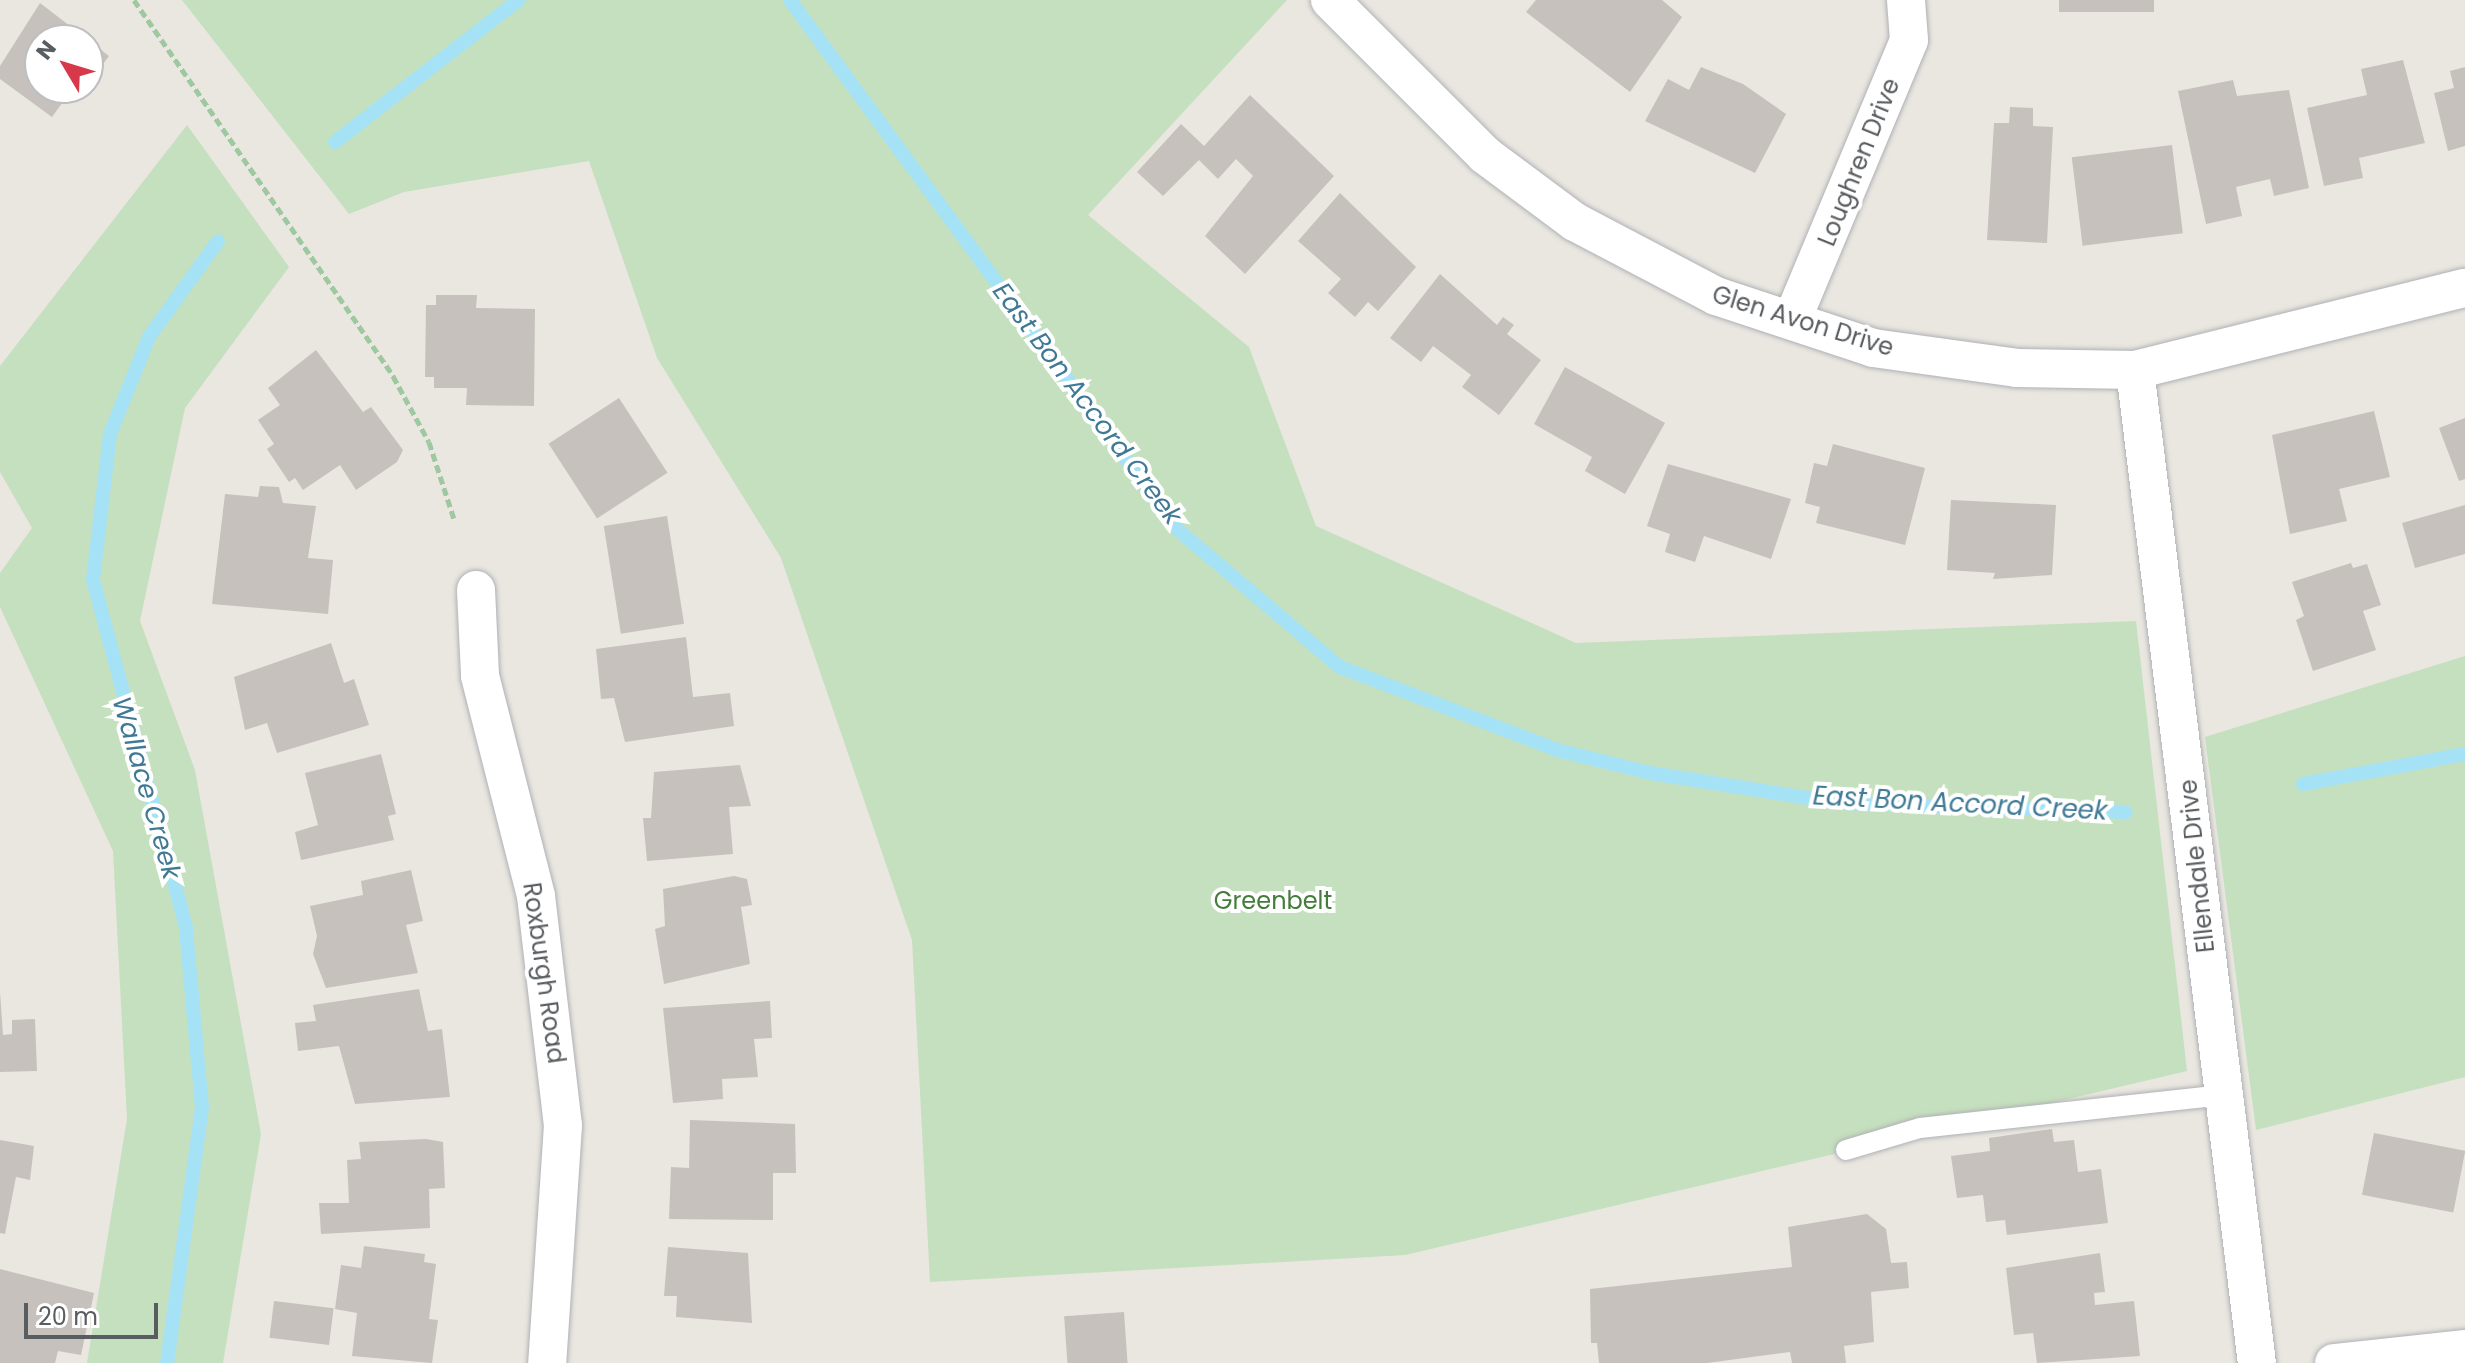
<!DOCTYPE html>
<html>
<head>
<meta charset="utf-8">
<style>
	body { margin:0 }
	#map { position:relative; width:2465px; height:1363px; overflow:hidden; background:#eae6e0; font-family:Poppins,sans-serif }
	div>[style] { position:absolute }
	[style*='--x'] { left:calc(var(--x)*1px); top:calc(var(--y)*1px); width:calc(var(--w)*1px); rotate:calc(var(--a)*1deg) }
	.green>* { inset:0; background:#c5e0be }
	.stream>* { height:14px; margin:-7px; padding:0 7px; transform-origin:7px; border-radius:7px; background:#a5e2f6 }
	.building>* { inset:0; background:#c6c1bd; transform-origin:0 0 }
	.path>* { height:5px; margin-top:-2.5px; transform-origin:0; background:repeating-linear-gradient(90deg,#9dc8a0 0 8px,transparent 0 12px) }
	.roads { filter:drop-shadow(0 0 2px #aeb2b5) drop-shadow(0 0 2px #aeb2b5) }
	.lane>* { height:20px; margin:-10px; padding:0 10px; transform-origin:10px; border-radius:10px; background:#fff }
	.street>* { height:38px; margin:-19px; padding:0 19px; transform-origin:19px; border-radius:19px; background:#fff }
	span { translate:-50% -50%; white-space:nowrap; text-align:center; line-height:1.15; -webkit-text-stroke:8px #fff; paint-order:stroke }
	.street-label { font-size:24px; color:#595d60 }
	.park-label { font-size:24px; color:#447d3b }
	.water-label { font-size:26px; color:#3f7995; font-style:italic }
	.north { position:absolute; left:24px; top:24px; width:80px; height:80px; box-sizing:border-box; background:#fff; border:2px solid #bdbebf; border-radius:50%; rotate:308deg; font-size:22px; font-weight:700; line-height:32px; text-align:center; color:#595d60 }
	.north::after { content:''; display:block; margin:auto; width:28px; height:36px; background:#d7394b; clip-path:polygon(50% 0,100% 100%,50% 72%,0 100%) }
	.scale { position:absolute; left:24px; top:1303px; width:134px; height:36px; box-sizing:border-box; border:4px solid #595d60; border-top:0; padding-left:10px; font-size:24px; line-height:28px; white-space:nowrap; color:#595d60; -webkit-text-stroke:6px #fff; paint-order:stroke }
</style>
</head>
<body>
<div id="map">
	<div class="green">
		<i style="clip-path:polygon(182px 0,1287px 0,1088px 215px,1249px 347px,1316px 526px,1576px 643px,2136px 621px,2187px 1071px,1405px 1255px,930px 1282px,912px 940px,781px 558px,657px 358px,589px 161px,404px 192px,349px 214px)"></i>
		<i style="clip-path:polygon(187px 125px,289px 267px,185px 408px,140px 621px,195px 770px,261px 1134px,223px 1363px,87px 1363px,127px 1119px,113px 851px,0 607px,0 573px,32px 528px,0 472px,0 366px)"></i>
		<i style="clip-path:polygon(2465px 656px,2465px 1077px,2256px 1130px,2205px 737px)"></i>
	</div>
	<div class="stream">
		<i style="--x:790;--y:0;--w:655;--a:53.81"></i>
		<i style="--x:1177;--y:529;--w:214;--a:40.3"></i>
		<i style="--x:1340;--y:667;--w:232;--a:20.9"></i>
		<i style="--x:1557;--y:750;--w:96;--a:13.9"></i>
		<i style="--x:1650;--y:773;--w:192;--a:9"></i>
		<i style="--x:1840;--y:803;--w:286;--a:1.8"></i>
		<i style="--x:335;--y:142;--w:232;--a:-37.7"></i>
		<i style="--x:2303;--y:784;--w:165;--a:-10.5"></i>
		<i style="--x:167;--y:1363;--w:257;--a:-82.2"></i>
		<i style="--x:202;--y:1108;--w:182;--a:-95.1"></i>
		<i style="--x:186;--y:927;--w:360;--a:-105"></i>
		<i style="--x:93;--y:579;--w:146;--a:-83.3"></i>
		<i style="--x:110;--y:434;--w:105;--a:-68.1"></i>
		<i style="--x:149;--y:337;--w:118;--a:-54.3"></i>
	</div>
	<div class="building">
		<i style="clip-path:polygon(1536px 0,1662px 0,1682px 17px,1630px 92px,1526px 12px)"></i>
		<i style="left:2059px;top:0;width:95px;height:12px"></i>
		<i style="clip-path:polygon(40px 3px,109px 56px,92px 79px,88px 40px,40px 40px,40px 88px,73px 88px,52px 117px,0 79px,0 66px)"></i>
		<i style="clip-path:polygon(2403px 60px,2425px 143px,2359px 158px,2363px 178px,2324px 186px,2307px 108px,2367px 95px,2361px 69px)"></i>
		<i style="clip-path:polygon(1701px 67px,1743px 84px,1786px 114px,1755px 173px,1645px 121px,1668px 79px,1689px 90px)"></i>
		<i style="clip-path:polygon(2465px 67px,2465px 146px,2448px 151px,2434px 93px,2454px 88px,2450px 71px)"></i>
		<i style="clip-path:polygon(2233px 80px,2237px 96px,2289px 90px,2309px 188px,2274px 196px,2270px 179px,2236px 187px,2242px 216px,2206px 224px,2178px 91px)"></i>
		<i style="clip-path:polygon(1250px 95px,1334px 176px,1245px 274px,1205px 236px,1253px 176px,1236px 159px,1218px 179px,1199px 160px,1163px 196px,1137px 172px,1181px 124px,1204px 146px)"></i>
		<i style="clip-path:polygon(2010px 107px,2033px 108px,2033px 126px,2053px 127px,2047px 243px,1987px 240px,1994px 123px,2009px 123px)"></i>
		<i style="left:2172px;top:145px;width:89px;height:101px;rotate:83deg"></i>
		<i style="clip-path:polygon(1340px 193px,1416px 267px,1378px 311px,1368px 302px,1355px 317px,1328px 293px,1341px 279px,1298px 241px)"></i>
		<i style="clip-path:polygon(1440px 274px,1497px 325px,1503px 317px,1514px 325px,1507px 334px,1541px 360px,1499px 415px,1462px 387px,1471px 375px,1433px 346px,1421px 362px,1390px 338px)"></i>
		<i style="clip-path:polygon(436px 295px,477px 295px,476px 308px,535px 309px,534px 406px,466px 405px,467px 388px,434px 388px,434px 377px,425px 377px,426px 305px,436px 305px)"></i>
		<i style="clip-path:polygon(316px 350px,363px 412px,371px 407px,403px 450px,397px 462px,356px 490px,340px 465px,303px 490px,295px 478px,289px 482px,267px 449px,274px 444px,258px 420px,280px 405px,268px 388px)"></i>
		<i style="clip-path:polygon(1565px 367px,1665px 423px,1625px 494px,1585px 471px,1592px 457px,1534px 424px)"></i>
		<i style="left:619px;top:398px;width:89px;height:84px;rotate:57deg"></i>
		<i style="clip-path:polygon(2374px 411px,2390px 477px,2339px 489px,2347px 521px,2290px 534px,2272px 435px)"></i>
		<i style="clip-path:polygon(2465px 418px,2465px 479px,2459px 481px,2439px 428px)"></i>
		<i style="clip-path:polygon(1833px 444px,1925px 468px,1905px 545px,1816px 523px,1820px 507px,1805px 503px,1814px 463px,1827px 466px)"></i>
		<i style="clip-path:polygon(1668px 464px,1791px 499px,1771px 559px,1704px 536px,1695px 562px,1665px 552px,1670px 534px,1647px 526px)"></i>
		<i style="clip-path:polygon(260px 486px,279px 487px,283px 503px,316px 506px,308px 558px,333px 560px,328px 614px,212px 604px,225px 494px,258px 497px)"></i>
		<i style="clip-path:polygon(1951px 500px,2056px 505px,2052px 575px,1993px 579px,1995px 573px,1947px 570px)"></i>
		<i style="clip-path:polygon(2465px 505px,2465px 554px,2415px 568px,2402px 523px)"></i>
		<i style="left:667px;top:516px;width:109px;height:64px;rotate:81deg"></i>
		<i style="clip-path:polygon(2351px 563px,2353px 568px,2367px 564px,2381px 605px,2363px 611px,2376px 650px,2313px 671px,2296px 620px,2304px 616px,2292px 582px)"></i>
		<i style="clip-path:polygon(686px 637px,693px 697px,730px 693px,734px 726px,625px 742px,614px 698px,601px 699px,596px 649px)"></i>
		<i style="clip-path:polygon(331px 643px,344px 683px,354px 679px,369px 725px,277px 753px,267px 723px,245px 730px,234px 677px)"></i>
		<i style="clip-path:polygon(381px 754px,396px 814px,388px 816px,394px 840px,301px 860px,295px 832px,318px 825px,305px 773px)"></i>
		<i style="clip-path:polygon(740px 765px,751px 806px,729px 807px,733px 854px,647px 861px,643px 818px,651px 818px,654px 772px)"></i>
		<i style="clip-path:polygon(411px 870px,423px 921px,406px 925px,418px 973px,326px 988px,313px 954px,317px 936px,310px 906px,363px 895px,361px 881px)"></i>
		<i style="clip-path:polygon(734px 876px,747px 879px,752px 905px,741px 907px,750px 964px,664px 984px,655px 929px,665px 926px,663px 889px)"></i>
		<i style="clip-path:polygon(419px 989px,428px 1031px,442px 1029px,450px 1097px,355px 1104px,339px 1046px,298px 1051px,295px 1023px,316px 1021px,313px 1005px)"></i>
		<i style="clip-path:polygon(0 992px,3px 1035px,12px 1034px,12px 1020px,35px 1019px,37px 1071px,0 1072px)"></i>
		<i style="clip-path:polygon(770px 1001px,772px 1038px,754px 1039px,758px 1077px,722px 1079px,723px 1099px,673px 1103px,663px 1008px)"></i>
		<i style="clip-path:polygon(690px 1120px,795px 1124px,796px 1173px,773px 1173px,773px 1220px,669px 1219px,671px 1167px,689px 1168px)"></i>
		<i style="clip-path:polygon(2052px 1129px,2054px 1142px,2074px 1140px,2078px 1172px,2101px 1169px,2108px 1223px,2007px 1235px,2005px 1220px,1986px 1222px,1983px 1195px,1957px 1198px,1951px 1156px,1990px 1151px,1989px 1138px)"></i>
		<i style="left:2374px;top:1133px;width:93px;height:63px;rotate:11deg"></i>
		<i style="clip-path:polygon(426px 1139px,443px 1142px,445px 1188px,429px 1189px,430px 1228px,321px 1234px,319px 1203px,349px 1203px,347px 1160px,361px 1159px,359px 1142px)"></i>
		<i style="clip-path:polygon(0 1140px,34px 1146px,30px 1180px,16px 1177px,5px 1234px,0 1233px)"></i>
		<i style="clip-path:polygon(1867px 1214px,1886px 1229px,1891px 1263px,1907px 1262px,1909px 1288px,1871px 1292px,1874px 1342px,1844px 1346px,1846px 1363px,1792px 1363px,1790px 1352px,1707px 1363px,1599px 1363px,1597px 1343px,1591px 1343px,1590px 1289px,1792px 1267px,1788px 1227px)"></i>
		<i style="clip-path:polygon(364px 1246px,425px 1254px,424px 1262px,436px 1264px,429px 1319px,438px 1320px,432px 1363px,352px 1356px,357px 1313px,335px 1309px,341px 1265px,361px 1268px)"></i>
		<i style="clip-path:polygon(668px 1247px,748px 1253px,752px 1323px,676px 1317px,677px 1296px,664px 1296px)"></i>
		<i style="clip-path:polygon(2100px 1253px,2105px 1292px,2094px 1293px,2095px 1305px,2134px 1301px,2140px 1356px,2037px 1363px,2033px 1333px,2014px 1335px,2006px 1268px)"></i>
		<i style="clip-path:polygon(0 1269px,94px 1293px,81px 1355px,58px 1351px,55px 1363px,0 1363px)"></i>
		<i style="left:274px;top:1301px;width:60px;height:37px;rotate:7deg"></i>
		<i style="left:1124px;top:1312px;width:51px;height:60px;rotate:86deg"></i>
	</div>
	<div class="path">
		<i style="--x:134;--y:0;--w:457;--a:55.4"></i>
		<i style="--x:393;--y:376;--w:75;--a:61.4"></i>
		<i style="--x:429;--y:442;--w:84;--a:72"></i>
	</div>
	<div class="roads">
		<div class="lane">
			<i style="--x:1846;--y:1150;--w:77;--a:-16.6"></i>
			<i style="--x:1920;--y:1128;--w:305;--a:-6.2"></i>
		</div>
		<div class="street">
			<i style="--x:1330;--y:0;--w:219;--a:45"></i>
			<i style="--x:1485;--y:155;--w:112;--a:36.7"></i>
			<i style="--x:1575;--y:222;--w:159;--a:27.7"></i>
			<i style="--x:1716;--y:296;--w:165;--a:18.3"></i>
			<i style="--x:1873;--y:348;--w:145;--a:7.9"></i>
			<i style="--x:2017;--y:368;--w:118;--a:1"></i>
			<i style="--x:2135;--y:370;--w:340;--a:-14"></i>
			<i style="--x:1792;--y:320;--w:303;--a:-67.3"></i>
			<i style="--x:1909;--y:40;--w:40;--a:-94.3"></i>
			<i style="--x:2135;--y:370;--w:1000;--a:83"></i>
			<i style="--x:476;--y:590;--w:86;--a:87.3"></i>
			<i style="--x:480;--y:676;--w:227;--a:75.7"></i>
			<i style="--x:536;--y:896;--w:231;--a:83.3"></i>
			<i style="--x:563;--y:1125;--w:239;--a:93.8"></i>
			<i style="--x:2334;--y:1363;--w:132;--a:-6.1"></i>
		</div>
	</div>
	<div class="street-label">
		<span style="left:1859px;top:162px;rotate:-68deg">Loughren Drive</span>
		<span style="left:1803px;top:321px;rotate:17deg">Glen Avon Drive</span>
		<span style="left:2197px;top:866px;rotate:-96deg">Ellendale Drive</span>
		<span style="left:544px;top:973px;rotate:82deg">Roxburgh Road</span>
	</div>
	<div class="park-label">
		<span style="left:1273px;top:901px">Greenbelt</span>
	</div>
	<div class="water-label">
		<span style="left:1087px;top:404px;rotate:53deg">East Bon Accord Creek</span>
		<span style="left:146px;top:788px;rotate:74deg">Wallace Creek</span>
		<span style="left:1960px;top:804px;rotate:3deg">East Bon Accord Creek</span>
	</div>
	<div class="north">N</div>
	<div class="scale">20 m</div>
</div>
</body>
</html>
